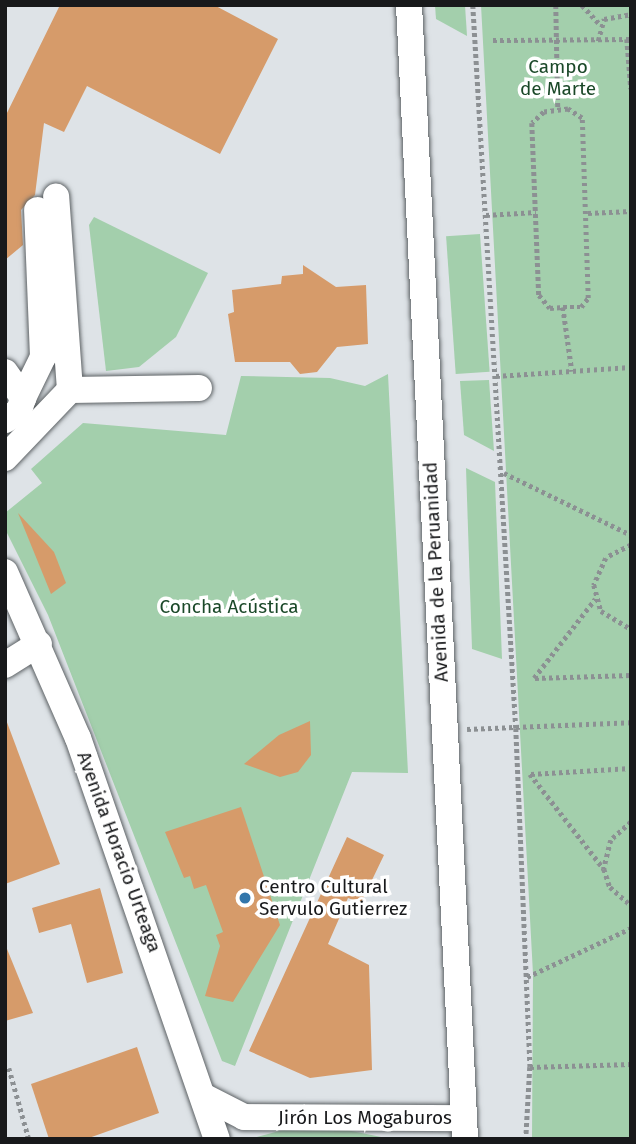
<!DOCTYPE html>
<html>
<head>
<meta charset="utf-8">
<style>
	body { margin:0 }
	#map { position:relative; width:636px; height:1144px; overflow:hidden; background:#dee3e7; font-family:"Fira Sans",sans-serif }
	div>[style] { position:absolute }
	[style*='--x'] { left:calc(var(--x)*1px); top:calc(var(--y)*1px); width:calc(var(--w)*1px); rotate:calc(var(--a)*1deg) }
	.green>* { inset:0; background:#a3cfac; transform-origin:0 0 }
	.building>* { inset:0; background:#d69b6a }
	.path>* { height:4.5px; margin-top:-2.25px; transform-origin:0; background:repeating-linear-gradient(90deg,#8c9093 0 3.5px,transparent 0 7px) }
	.roads { filter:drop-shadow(0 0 2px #5d6265) drop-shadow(0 0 2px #5d6265) }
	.minor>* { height:26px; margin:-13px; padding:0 13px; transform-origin:13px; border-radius:13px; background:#fff }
	.dots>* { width:19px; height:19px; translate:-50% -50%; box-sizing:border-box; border:4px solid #fff; border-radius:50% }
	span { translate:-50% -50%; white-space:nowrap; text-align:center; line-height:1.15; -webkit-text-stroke:7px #fff; paint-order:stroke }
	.park-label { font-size:19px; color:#1a4828 }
	.street-label { font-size:19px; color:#18191b }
	.poi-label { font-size:19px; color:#18191b }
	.left { translate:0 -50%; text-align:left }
	.frame { position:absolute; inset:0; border:7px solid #18191b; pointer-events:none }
</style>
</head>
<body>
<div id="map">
	<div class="green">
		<i style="clip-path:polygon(435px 5px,465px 5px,467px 36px,436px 19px)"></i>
		<i style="clip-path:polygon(481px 5px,631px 5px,631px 1139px,532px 1139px,533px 974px)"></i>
		<i style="clip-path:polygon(94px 217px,208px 273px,176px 337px,139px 367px,106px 371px,89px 225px)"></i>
		<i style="left:480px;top:234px;width:138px;height:34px;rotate:86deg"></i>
		<i style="clip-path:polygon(388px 374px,408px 773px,352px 772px,235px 1066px,222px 1061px,48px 615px,5px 529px,5px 513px,42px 483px,31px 469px,83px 423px,226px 435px,241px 376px,330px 378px,365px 386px)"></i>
		<i style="clip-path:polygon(489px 380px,494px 451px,464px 435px,460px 381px)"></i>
		<i style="clip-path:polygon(466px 468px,495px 482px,502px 659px,472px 649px)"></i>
		<i style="clip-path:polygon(298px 1126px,327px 1126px,391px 1139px,249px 1139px)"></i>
	</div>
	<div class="building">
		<i style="clip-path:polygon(60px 5px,214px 5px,278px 39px,220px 154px,87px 86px,64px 132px,44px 123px,35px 195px,21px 210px,23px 245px,5px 260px,5px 117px)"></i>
		<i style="clip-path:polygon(303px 265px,336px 287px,366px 285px,368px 344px,337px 347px,317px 372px,300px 374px,290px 362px,235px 362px,228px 314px,234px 312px,232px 290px,281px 284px,282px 276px,303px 274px)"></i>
		<i style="clip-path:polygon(18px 513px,54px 552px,66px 583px,51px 594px)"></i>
		<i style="clip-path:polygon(5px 717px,60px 864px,5px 884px)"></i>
		<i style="clip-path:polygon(310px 721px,311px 755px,298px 772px,280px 777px,244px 764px,279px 735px)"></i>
		<i style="clip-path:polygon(241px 807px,280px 925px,233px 1002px,205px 996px,220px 946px,216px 935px,223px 932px,206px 885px,194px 889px,190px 876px,184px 878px,165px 832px)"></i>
		<i style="clip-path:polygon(347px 837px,384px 855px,361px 903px,348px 898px,328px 944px,369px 965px,372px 1070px,310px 1078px,249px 1051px)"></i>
		<i style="clip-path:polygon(100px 888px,123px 973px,87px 983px,71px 924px,39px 933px,32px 908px)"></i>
		<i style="clip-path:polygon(5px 944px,33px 1013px,5px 1021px)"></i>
		<i style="clip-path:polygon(137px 1047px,159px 1113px,86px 1139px,49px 1139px,31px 1084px)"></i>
	</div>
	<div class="path">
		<i style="--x:473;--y:5;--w:724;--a:86.6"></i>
		<i style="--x:516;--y:728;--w:339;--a:87.6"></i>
		<i style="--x:530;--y:1067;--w:72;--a:93.2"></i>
		<i style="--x:556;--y:5;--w:104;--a:88.9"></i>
		<i style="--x:582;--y:5;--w:26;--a:47"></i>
		<i style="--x:627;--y:39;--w:50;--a:85.4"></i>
		<i style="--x:493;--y:40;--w:138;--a:-0.4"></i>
		<i style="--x:598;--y:41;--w:23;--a:-75"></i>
		<i style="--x:604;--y:19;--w:27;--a:-10"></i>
		<i style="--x:588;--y:213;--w:43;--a:-2.7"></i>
		<i style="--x:486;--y:215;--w:50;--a:-3.4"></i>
		<i style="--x:563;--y:307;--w:18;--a:0"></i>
		<i style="--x:581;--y:307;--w:11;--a:-52"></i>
		<i style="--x:588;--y:298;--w:180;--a:-91.9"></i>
		<i style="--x:582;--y:118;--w:17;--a:-147"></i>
		<i style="--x:568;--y:109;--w:24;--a:173"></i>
		<i style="--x:544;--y:112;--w:16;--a:137"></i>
		<i style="--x:532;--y:123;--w:172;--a:87.7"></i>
		<i style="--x:539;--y:295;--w:17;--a:50"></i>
		<i style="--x:550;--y:308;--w:13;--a:-4"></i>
		<i style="--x:563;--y:307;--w:65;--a:82"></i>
		<i style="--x:496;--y:376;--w:135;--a:-3.8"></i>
		<i style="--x:504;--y:473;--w:141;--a:26"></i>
		<i style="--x:631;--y:545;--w:28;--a:153"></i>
		<i style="--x:606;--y:558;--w:30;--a:114"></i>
		<i style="--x:594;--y:585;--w:27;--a:75"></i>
		<i style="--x:601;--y:611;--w:35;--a:31"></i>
		<i style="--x:534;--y:678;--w:100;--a:-52.3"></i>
		<i style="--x:535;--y:678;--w:96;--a:-1.8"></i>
		<i style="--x:467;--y:729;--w:164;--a:-2.4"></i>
		<i style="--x:530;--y:774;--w:120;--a:52.1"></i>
		<i style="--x:531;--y:774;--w:100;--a:-3.4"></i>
		<i style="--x:631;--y:822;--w:27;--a:138"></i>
		<i style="--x:611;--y:840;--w:30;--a:104"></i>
		<i style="--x:604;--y:869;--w:19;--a:72"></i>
		<i style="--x:610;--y:887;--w:28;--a:41"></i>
		<i style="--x:527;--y:977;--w:115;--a:-25.2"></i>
		<i style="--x:530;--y:1067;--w:101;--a:-1.7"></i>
		<i style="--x:9;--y:1068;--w:74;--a:74.3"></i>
	</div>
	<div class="roads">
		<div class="minor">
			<i style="--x:409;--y:5;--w:1135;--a:87.17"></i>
			<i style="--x:5;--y:372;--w:32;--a:55"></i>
			<i style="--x:23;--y:398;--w:14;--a:107"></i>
			<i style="--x:19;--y:411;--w:17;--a:147"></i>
			<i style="--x:70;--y:390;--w:129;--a:-0.9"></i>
			<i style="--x:23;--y:398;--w:46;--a:-64"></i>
			<i style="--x:43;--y:357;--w:147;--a:-92.3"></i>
			<i style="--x:5;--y:458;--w:94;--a:-46.3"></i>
			<i style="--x:70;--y:390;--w:194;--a:-94.1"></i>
			<i style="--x:5;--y:572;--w:181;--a:66.3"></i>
			<i style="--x:78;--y:738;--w:424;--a:70.9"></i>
			<i style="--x:5;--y:665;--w:40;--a:-32"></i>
			<i style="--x:205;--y:1097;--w:44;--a:27.1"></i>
			<i style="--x:244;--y:1117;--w:220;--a:0.3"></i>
		</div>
	</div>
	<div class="dots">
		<i style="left:245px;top:898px;background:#3276ab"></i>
	</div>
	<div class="park-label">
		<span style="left:558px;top:78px">Campo<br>de Marte</span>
		<span style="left:229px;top:607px">Concha Acústica</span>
	</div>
	<div class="street-label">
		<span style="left:436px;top:572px;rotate:-93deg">Avenida de la Peruanidad</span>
		<span style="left:119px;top:852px;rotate:70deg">Avenida Horacio Urteaga</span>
		<span style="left:365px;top:1118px">Jirón Los Mogaburos</span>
	</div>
	<div class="poi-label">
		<span class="left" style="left:259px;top:898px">Centro Cultural<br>Servulo Gutierrez</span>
	</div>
	<div class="frame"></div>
</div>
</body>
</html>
